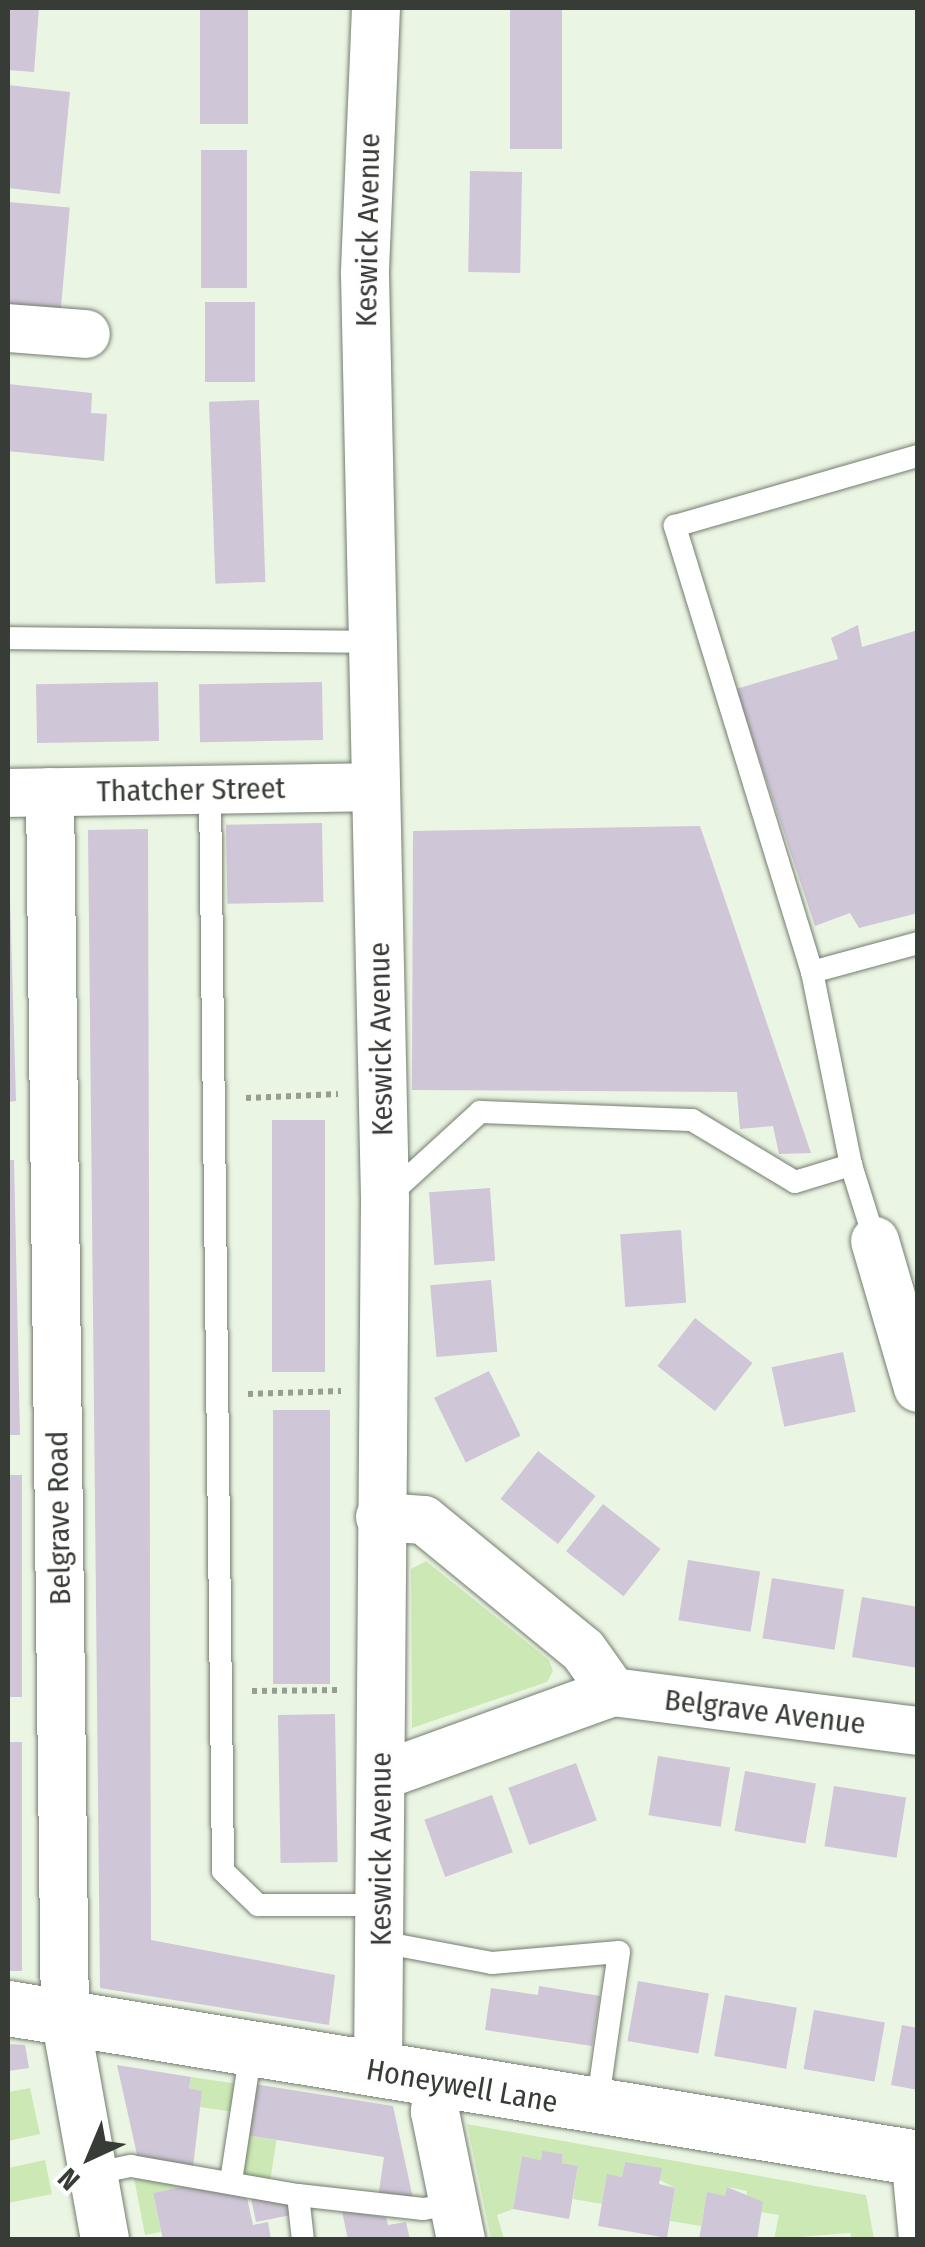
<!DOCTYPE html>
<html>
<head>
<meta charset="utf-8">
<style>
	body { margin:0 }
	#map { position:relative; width:925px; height:2247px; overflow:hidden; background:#ebf5e4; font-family:"Fira Sans Condensed",sans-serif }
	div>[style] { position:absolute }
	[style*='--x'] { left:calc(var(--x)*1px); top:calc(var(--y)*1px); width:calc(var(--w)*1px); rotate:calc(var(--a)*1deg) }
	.green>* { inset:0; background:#cce9b5; transform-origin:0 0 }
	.building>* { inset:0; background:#cfc6d7; transform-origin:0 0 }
	.path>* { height:6px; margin-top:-3px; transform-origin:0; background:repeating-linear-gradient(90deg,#969d91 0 5px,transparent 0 10px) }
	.roads { filter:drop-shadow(0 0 2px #747d6e) drop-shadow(0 0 2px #747d6e) }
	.service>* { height:22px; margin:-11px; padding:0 11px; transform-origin:11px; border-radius:11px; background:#fff }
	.minor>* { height:48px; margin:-24px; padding:0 24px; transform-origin:24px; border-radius:24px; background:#fff }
	.tertiary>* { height:55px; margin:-27.5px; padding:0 27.5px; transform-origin:27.5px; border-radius:27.5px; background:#fff }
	span { translate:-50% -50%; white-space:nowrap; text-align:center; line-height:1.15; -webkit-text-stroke:9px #fefefe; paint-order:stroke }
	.street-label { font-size:30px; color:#383c36 }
	.frame { position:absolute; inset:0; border:10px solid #383c36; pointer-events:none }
	.north { position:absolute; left:40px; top:2107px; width:100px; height:100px; -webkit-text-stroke:8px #fefefe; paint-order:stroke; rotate:224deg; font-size:28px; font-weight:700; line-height:40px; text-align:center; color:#383c36 }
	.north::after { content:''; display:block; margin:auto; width:35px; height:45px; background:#383c36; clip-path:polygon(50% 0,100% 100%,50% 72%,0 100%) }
</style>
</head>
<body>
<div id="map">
	<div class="green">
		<i style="clip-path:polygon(426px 1561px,549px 1660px,553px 1671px,547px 1682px,412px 1728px,411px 1569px)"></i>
		<i style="clip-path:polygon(191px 2077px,238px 2084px,234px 2112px,200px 2107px,202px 2091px,189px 2088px)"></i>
		<i style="clip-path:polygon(30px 2088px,40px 2134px,8px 2141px,8px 2092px)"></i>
		<i style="clip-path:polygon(467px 2124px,866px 2195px,874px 2239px,852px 2239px,850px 2233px,774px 2239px,779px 2215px,761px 2212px,746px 2199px,747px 2191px,727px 2187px,725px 2196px,707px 2193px,701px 2226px,670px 2221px,675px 2188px,625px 2162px,622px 2177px,607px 2175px,602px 2204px,573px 2199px,578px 2166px,562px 2163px,563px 2154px,542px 2152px,541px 2160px,522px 2156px,513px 2209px,497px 2215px,504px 2239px,491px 2239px)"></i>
		<i style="left:246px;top:2135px;width:31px;height:41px;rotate:9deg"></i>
		<i style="clip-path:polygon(45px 2160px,52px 2194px,8px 2203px,8px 2168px)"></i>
		<i style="clip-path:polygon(134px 2178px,190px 2185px,153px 2193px,161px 2232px,145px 2235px)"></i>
	</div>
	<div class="building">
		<i style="clip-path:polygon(8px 8px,39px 8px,34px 72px,8px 70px)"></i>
		<i style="left:200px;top:8px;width:48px;height:116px"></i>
		<i style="left:510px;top:8px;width:52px;height:141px"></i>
		<i style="clip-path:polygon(8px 85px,70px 92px,60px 194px,8px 188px)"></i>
		<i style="left:201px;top:150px;width:46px;height:138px"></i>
		<i style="left:470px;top:171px;width:52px;height:101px;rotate:1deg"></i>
		<i style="left:8px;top:202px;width:62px;height:104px;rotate:5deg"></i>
		<i style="left:205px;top:302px;width:50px;height:80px"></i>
		<i style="clip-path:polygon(8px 384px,92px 393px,91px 413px,107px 414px,104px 461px,8px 451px)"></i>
		<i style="left:259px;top:400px;width:182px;height:50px;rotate:88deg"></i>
		<i style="clip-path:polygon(858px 625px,862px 647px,918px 630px,918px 913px,859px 928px,850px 913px,815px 926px,736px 689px,838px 659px,831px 638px)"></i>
		<i style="left:158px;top:682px;width:59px;height:122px;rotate:89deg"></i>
		<i style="left:322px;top:682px;width:58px;height:123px;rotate:89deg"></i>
		<i style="left:322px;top:823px;width:79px;height:96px;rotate:89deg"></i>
		<i style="clip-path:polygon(700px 826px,811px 1153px,779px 1154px,773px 1126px,740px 1129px,737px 1092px,412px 1090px,413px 831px)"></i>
		<i style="clip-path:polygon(148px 829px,151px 1940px,335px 1975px,329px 2025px,100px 1988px,88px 830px)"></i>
		<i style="clip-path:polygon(8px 830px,16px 1101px,8px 1102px)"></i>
		<i style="left:272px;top:1120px;width:53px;height:252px"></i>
		<i style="clip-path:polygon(8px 1160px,14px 1160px,20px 1435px,8px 1435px)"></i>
		<i style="left:490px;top:1188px;width:73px;height:61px;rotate:86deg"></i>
		<i style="left:681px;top:1230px;width:73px;height:61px;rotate:86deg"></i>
		<i style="left:491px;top:1280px;width:72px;height:61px;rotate:85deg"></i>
		<i style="left:695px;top:1318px;width:73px;height:61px;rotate:38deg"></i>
		<i style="left:843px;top:1352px;width:61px;height:73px;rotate:78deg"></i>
		<i style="left:489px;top:1371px;width:72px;height:61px;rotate:64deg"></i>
		<i style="left:273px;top:1410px;width:57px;height:274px"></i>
		<i style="left:538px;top:1451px;width:73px;height:61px;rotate:38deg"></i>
		<i style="left:8px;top:1475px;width:14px;height:222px"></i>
		<i style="left:603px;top:1504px;width:73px;height:60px;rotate:38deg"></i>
		<i style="left:688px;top:1560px;width:73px;height:61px;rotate:9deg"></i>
		<i style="left:772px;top:1578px;width:73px;height:61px;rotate:9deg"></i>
		<i style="clip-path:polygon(862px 1597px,918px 1607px,918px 1668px,852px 1657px)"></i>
		<i style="left:335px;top:1714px;width:148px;height:57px;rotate:89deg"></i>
		<i style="left:8px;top:1742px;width:14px;height:229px"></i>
		<i style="left:658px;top:1756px;width:73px;height:60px;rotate:9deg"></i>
		<i style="left:576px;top:1763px;width:61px;height:72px;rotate:70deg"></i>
		<i style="left:745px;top:1771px;width:72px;height:61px;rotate:10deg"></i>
		<i style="left:834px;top:1786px;width:73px;height:61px;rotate:9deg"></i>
		<i style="left:492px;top:1795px;width:61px;height:72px;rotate:70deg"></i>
		<i style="left:638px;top:1981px;width:72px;height:61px;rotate:10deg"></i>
		<i style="clip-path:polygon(539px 1986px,600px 1996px,592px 2046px,485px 2030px,491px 1988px,538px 1995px)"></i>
		<i style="left:725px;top:1995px;width:73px;height:62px;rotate:10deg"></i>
		<i style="left:814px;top:2010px;width:72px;height:60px;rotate:10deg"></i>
		<i style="clip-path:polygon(902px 2025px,918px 2028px,918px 2090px,891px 2085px)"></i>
		<i style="clip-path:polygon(8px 2044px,25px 2045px,29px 2068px,8px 2071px)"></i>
		<i style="clip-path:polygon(117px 2065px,191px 2077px,189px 2088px,202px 2091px,193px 2167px,138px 2159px)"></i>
		<i style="clip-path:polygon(254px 2084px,393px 2106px,414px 2203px,378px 2198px,384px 2157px,246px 2135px)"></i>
		<i style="clip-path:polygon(542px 2151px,563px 2154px,562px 2163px,578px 2166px,569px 2219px,513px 2209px,522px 2156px,541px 2160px)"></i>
		<i style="clip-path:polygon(625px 2162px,662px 2168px,659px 2184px,675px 2188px,667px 2238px,598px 2226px,607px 2174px,622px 2177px)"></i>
		<i style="clip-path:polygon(190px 2185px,247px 2198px,253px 2225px,268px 2222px,271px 2240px,163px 2240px,153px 2193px)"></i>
		<i style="clip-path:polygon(727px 2187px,763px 2202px,757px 2240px,699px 2240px,707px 2192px,725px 2196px)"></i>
		<i style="clip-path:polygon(251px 2198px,288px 2204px,291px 2215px,256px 2222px)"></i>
		<i style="clip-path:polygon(342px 2211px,386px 2217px,388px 2225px,406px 2222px,410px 2240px,348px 2240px)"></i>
	</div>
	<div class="path">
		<i style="--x:246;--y:1098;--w:92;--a:-2.5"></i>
		<i style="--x:248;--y:1394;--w:93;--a:-1.8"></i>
		<i style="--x:252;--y:1691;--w:87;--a:-0.7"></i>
	</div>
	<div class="roads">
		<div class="service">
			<i style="--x:8;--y:638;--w:365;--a:0.6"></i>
			<i style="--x:210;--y:789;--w:1082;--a:89.31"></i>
			<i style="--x:223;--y:1871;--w:49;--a:44.2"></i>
			<i style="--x:258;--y:1905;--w:123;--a:0"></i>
			<i style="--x:812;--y:972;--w:110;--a:-15.3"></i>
			<i style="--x:387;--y:1197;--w:126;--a:-42.4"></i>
			<i style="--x:480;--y:1112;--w:212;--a:2.2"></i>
			<i style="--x:692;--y:1120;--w:120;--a:31"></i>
			<i style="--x:795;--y:1182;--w:59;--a:-16.9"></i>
			<i style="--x:875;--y:1241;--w:80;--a:-107.5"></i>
			<i style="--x:851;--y:1165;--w:197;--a:-101.4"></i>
			<i style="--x:812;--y:972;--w:467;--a:-107.1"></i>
			<i style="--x:675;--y:526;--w:253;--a:-16.1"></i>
			<i style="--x:381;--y:1942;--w:113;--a:10.7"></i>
			<i style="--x:492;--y:1963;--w:127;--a:-5"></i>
			<i style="--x:619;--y:1952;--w:156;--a:98.1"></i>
			<i style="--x:902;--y:2155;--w:85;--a:84.6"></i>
			<i style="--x:92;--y:2174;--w:40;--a:-12"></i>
			<i style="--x:131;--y:2166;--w:169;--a:9.9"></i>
			<i style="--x:298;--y:2195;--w:126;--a:6.4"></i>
			<i style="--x:423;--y:2209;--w:30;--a:-9"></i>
			<i style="--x:231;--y:2181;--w:133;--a:-81.3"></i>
			<i style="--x:298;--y:2195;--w:45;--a:83.7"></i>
		</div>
		<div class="minor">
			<i style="--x:376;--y:8;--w:267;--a:92.4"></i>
			<i style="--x:365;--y:275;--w:924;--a:88.76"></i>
			<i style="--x:385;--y:1199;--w:872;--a:90.46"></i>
			<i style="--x:8;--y:328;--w:78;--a:4.4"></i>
			<i style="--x:50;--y:792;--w:1225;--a:89.3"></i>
			<i style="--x:65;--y:2017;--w:227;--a:79.8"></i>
			<i style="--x:8;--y:793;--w:367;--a:-0.9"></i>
			<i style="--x:875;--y:1241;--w:153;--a:73.7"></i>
			<i style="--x:380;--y:1517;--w:44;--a:3.9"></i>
			<i style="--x:424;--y:1520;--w:205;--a:39.3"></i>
			<i style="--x:583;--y:1650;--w:52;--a:54.5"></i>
			<i style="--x:381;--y:1776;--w:247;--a:-19.9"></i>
			<i style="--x:613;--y:1692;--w:307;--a:7.3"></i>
			<i style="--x:439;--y:2082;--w:30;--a:98"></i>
			<i style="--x:435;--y:2112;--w:131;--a:78.5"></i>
		</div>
		<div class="tertiary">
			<i style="--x:8;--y:2008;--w:922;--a:9.36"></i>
		</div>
	</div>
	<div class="street-label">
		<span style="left:368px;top:230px;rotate:-89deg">Keswick Avenue</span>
		<span style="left:191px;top:790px;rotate:-1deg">Thatcher Street</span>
		<span style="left:381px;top:1039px;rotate:-91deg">Keswick Avenue</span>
		<span style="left:59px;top:1518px;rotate:-91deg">Belgrave Road</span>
		<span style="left:765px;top:1712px;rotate:7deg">Belgrave Avenue</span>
		<span style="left:381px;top:1849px;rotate:-90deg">Keswick Avenue</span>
		<span style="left:462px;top:2086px;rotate:10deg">Honeywell Lane</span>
	</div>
	<div class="frame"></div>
	<div class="north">N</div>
</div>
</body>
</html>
